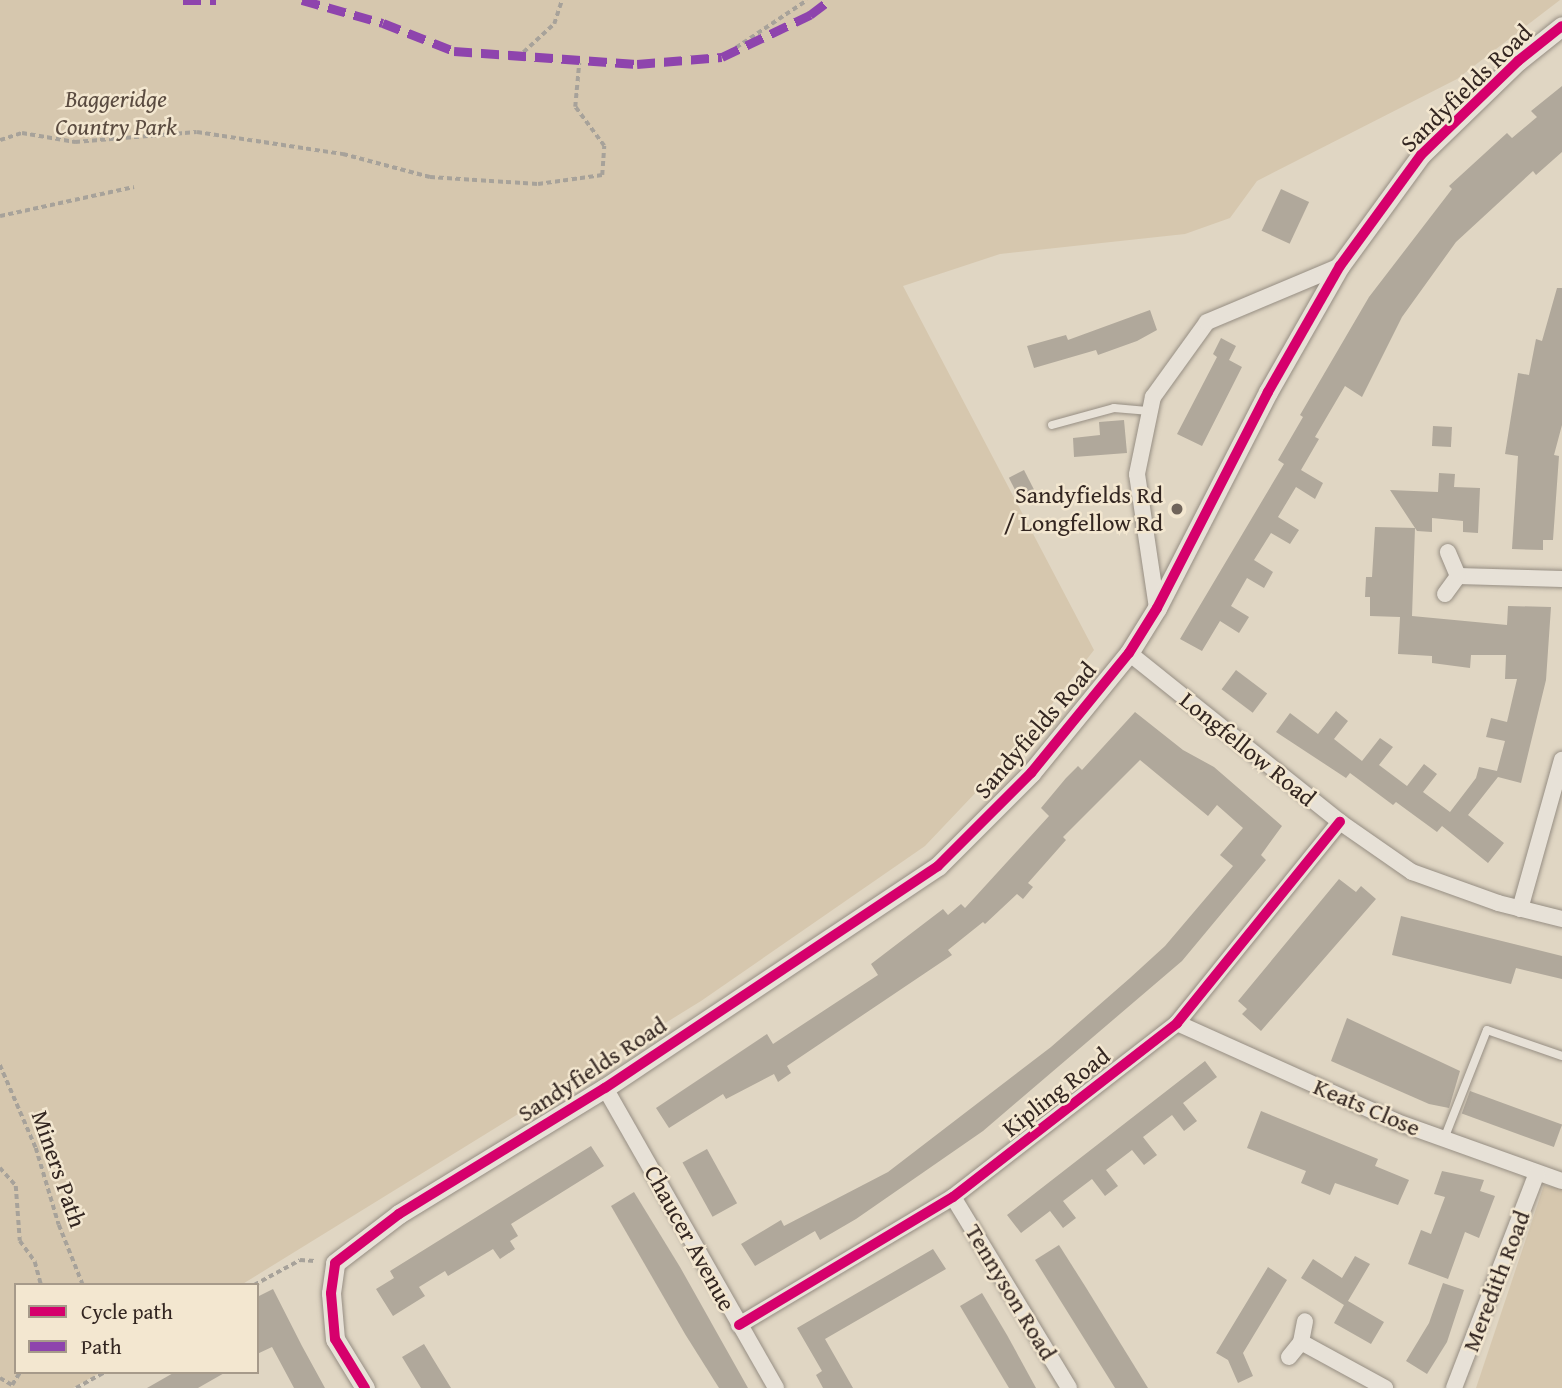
<!DOCTYPE html>
<html>
<head>
<meta charset="utf-8">
<style>
	body { margin:0 }
	#map { position:relative; width:1562px; height:1388px; overflow:hidden; background:#e0d6c3; font-family:"Gentium Book Plus",serif }
	div>[style] { position:absolute }
	[style*='--x'] { left:calc(var(--x)*1px); top:calc(var(--y)*1px); width:calc(var(--w)*1px); rotate:calc(var(--a)*1deg) }
	.green>* { inset:0; background:#d6c7ae }
	.building>* { inset:0; background:#b0a89b; transform-origin:0 0 }
	.path>* { height:3.5px; margin-top:-1.75px; transform-origin:0; background:repeating-linear-gradient(90deg,#a7a29a 0 5px,transparent 0 8.5px) }
	.roads { filter:drop-shadow(0 0 2px #968e83) drop-shadow(0 0 2px #968e83) }
	.service>* { height:8px; margin:-4px; padding:0 4px; transform-origin:4px; border-radius:4px; background:#e7e1d7 }
	.minor>* { height:16px; margin:-8px; padding:0 8px; transform-origin:8px; border-radius:8px; background:#e7e1d7 }
	.tertiary>* { height:19px; margin:-9.5px; padding:0 9.5px; transform-origin:9.5px; border-radius:9.5px; background:#e7e1d7 }
	.quiet>* { height:9px; margin-top:-4.5px; transform-origin:0; background:repeating-linear-gradient(90deg,#8e44ad 0 18px,transparent 0 27px) }
	.cycleway>* { height:10px; margin:-5px; padding:0 5px; transform-origin:5px; border-radius:5px; background:#d6006c }
	.dots>* { width:19px; height:19px; translate:-50% -50%; box-sizing:border-box; border:4px solid #f3e7d0; border-radius:50% }
	span { translate:-50% -50%; white-space:nowrap; text-align:center; line-height:1.15; -webkit-text-stroke:5px #f3e7d0; paint-order:stroke }
	.street-label { font-size:24px; color:#332621 }
	.park-label { font-size:24px; color:#5a4b40; font-style:italic }
	.poi-label { font-size:24px; color:#332621 }
	.right { translate:-100% -50%; text-align:right }
	.legend { position:absolute; left:14px; top:1283px; width:245px; height:91px; box-sizing:border-box; background:#f3e7d0; border:2px solid #a69a8a; margin:0; padding:9px 12px; list-style:none; font-size:21px; color:#332621 }
	.legend li { display:flex; align-items:center; gap:14px; height:35px }
	.legend b { width:35px; border:2px solid #a69a8a }
</style>
</head>
<body>
<div id="map">
	<div class="green">
		<i style="clip-path:polygon(0 0,1560px 0,1457px 79px,1257px 181px,1230px 218px,1185px 234px,1000px 254px,903px 286px,1094px 650px,1017px 749px,925px 846px,701px 1001px,241px 1285px,16px 1285px,16px 1372px,101px 1372px,73px 1388px,0 1388px)"></i>
		<i style="clip-path:polygon(1544px 1185px,1562px 1189px,1562px 1388px,1476px 1388px)"></i>
	</div>
	<div class="building">
		<i style="clip-path:polygon(1562px 86px,1562px 152px,1536px 175px,1533px 171px,1456px 242px,1402px 317px,1362px 397px,1345px 386px,1315px 437px,1319px 439px,1301px 470px,1323px 483px,1315px 499px,1296px 487px,1278px 517px,1299px 530px,1290px 544px,1271px 533px,1254px 560px,1273px 572px,1264px 588px,1247px 578px,1231px 606px,1249px 617px,1239px 633px,1220px 621px,1202px 651px,1180px 639px,1284px 464px,1278px 460px,1303px 417px,1300px 415px,1369px 297px,1452px 189px,1449px 186px,1507px 133px,1512px 138px,1537px 117px,1531px 111px)"></i>
		<i style="left:1281px;top:189px;width:31px;height:46px;rotate:25deg"></i>
		<i style="clip-path:polygon(1557px 288px,1562px 288px,1562px 425px,1554px 455px,1559px 456px,1553px 540px,1543px 540px,1543px 550px,1512px 549px,1518px 456px,1505px 454px,1518px 373px,1529px 375px,1536px 339px,1542px 341px)"></i>
		<i style="clip-path:polygon(1150px 310px,1157px 330px,1137px 341px,1098px 355px,1096px 350px,1034px 368px,1027px 346px,1066px 335px,1068px 340px)"></i>
		<i style="clip-path:polygon(1221px 338px,1236px 346px,1229px 360px,1242px 367px,1202px 446px,1177px 434px,1217px 357px,1213px 354px)"></i>
		<i style="clip-path:polygon(1124px 420px,1127px 453px,1074px 457px,1073px 438px,1100px 435px,1099px 422px)"></i>
		<i style="left:1433px;top:426px;width:19px;height:20px;rotate:3deg"></i>
		<i style="left:1024px;top:470px;width:25px;height:17px;rotate:63deg"></i>
		<i style="clip-path:polygon(1439px 473px,1455px 474px,1454px 487px,1480px 488px,1478px 533px,1463px 532px,1463px 521px,1432px 518px,1432px 532px,1417px 531px,1390px 490px,1438px 492px)"></i>
		<i style="clip-path:polygon(1375px 527px,1415px 528px,1412px 616px,1507px 625px,1508px 606px,1551px 607px,1546px 680px,1521px 783px,1498px 777px,1468px 815px,1504px 843px,1488px 863px,1442px 826px,1437px 832px,1396px 802px,1393px 805px,1350px 773px,1346px 778px,1276px 732px,1290px 713px,1318px 734px,1336px 711px,1348px 721px,1334px 739px,1362px 761px,1380px 738px,1393px 747px,1379px 765px,1407px 786px,1424px 764px,1437px 774px,1423px 792px,1450px 812px,1476px 778px,1479px 767px,1497px 771px,1505px 741px,1486px 737px,1491px 718px,1507px 722px,1517px 679px,1505px 679px,1506px 655px,1471px 655px,1470px 668px,1432px 663px,1432px 656px,1398px 654px,1400px 617px,1370px 616px,1370px 597px,1365px 597px,1366px 577px,1372px 577px)"></i>
		<i style="left:1236px;top:670px;width:39px;height:24px;rotate:37deg"></i>
		<i style="clip-path:polygon(1135px 712px,1183px 750px,1214px 767px,1282px 826px,1261px 855px,1266px 860px,1182px 961px,983px 1131px,856px 1219px,820px 1240px,815px 1231px,755px 1266px,741px 1244px,781px 1220px,784px 1226px,888px 1172px,1051px 1047px,1130px 978px,1165px 946px,1233px 866px,1220px 855px,1243px 828px,1217px 805px,1208px 816px,1140px 760px,1063px 837px,1066px 840px,1028px 883px,1033px 887px,1023px 899px,1017px 894px,985px 924px,983px 922px,948px 950px,952px 955px,787px 1066px,791px 1073px,778px 1082px,774px 1074px,726px 1099px,723px 1094px,669px 1128px,656px 1108px,767px 1034px,773px 1044px,878px 975px,871px 964px,943px 909px,948px 915px,961px 904px,965px 908px,1049px 816px,1041px 808px,1066px 778px,1078px 766px,1082px 770px)"></i>
		<i style="clip-path:polygon(1339px 879px,1356px 892px,1361px 886px,1376px 899px,1261px 1031px,1242px 1014px,1247px 1009px,1238px 1001px)"></i>
		<i style="clip-path:polygon(1401px 916px,1562px 956px,1562px 979px,1516px 968px,1511px 984px,1392px 955px)"></i>
		<i style="clip-path:polygon(1347px 1018px,1460px 1071px,1449px 1108px,1429px 1104px,1331px 1061px)"></i>
		<i style="clip-path:polygon(1205px 1061px,1217px 1077px,1183px 1103px,1197px 1121px,1184px 1131px,1172px 1115px,1143px 1137px,1157px 1155px,1144px 1165px,1132px 1150px,1106px 1170px,1118px 1186px,1105px 1196px,1092px 1179px,1063px 1201px,1076px 1218px,1063px 1228px,1050px 1211px,1021px 1233px,1007px 1215px)"></i>
		<i style="left:1470px;top:1091px;width:98px;height:24px;rotate:20deg"></i>
		<i style="clip-path:polygon(1261px 1111px,1378px 1159px,1375px 1166px,1409px 1180px,1398px 1205px,1335px 1183px,1330px 1195px,1301px 1183px,1306px 1171px,1247px 1148px)"></i>
		<i style="clip-path:polygon(591px 1146px,604px 1166px,511px 1224px,518px 1236px,510px 1241px,515px 1249px,500px 1259px,493px 1249px,448px 1276px,445px 1271px,419px 1287px,425px 1296px,393px 1316px,376px 1289px,394px 1278px,390px 1271px)"></i>
		<i style="left:707px;top:1149px;width:62px;height:28px;rotate:61deg"></i>
		<i style="clip-path:polygon(1442px 1171px,1484px 1180px,1480px 1191px,1495px 1196px,1479px 1238px,1465px 1232px,1448px 1279px,1408px 1264px,1421px 1230px,1431px 1234px,1445px 1197px,1434px 1194px)"></i>
		<i style="clip-path:polygon(634px 1192px,680px 1267px,748px 1388px,719px 1388px,685px 1334px,611px 1206px)"></i>
		<i style="clip-path:polygon(1059px 1245px,1085px 1286px,1148px 1388px,1115px 1388px,1035px 1260px)"></i>
		<i style="clip-path:polygon(933px 1249px,946px 1269px,825px 1339px,853px 1388px,823px 1388px,816px 1375px,822px 1371px,797px 1328px)"></i>
		<i style="clip-path:polygon(1355px 1256px,1370px 1264px,1348px 1301px,1384px 1322px,1371px 1344px,1334px 1323px,1344px 1305px,1301px 1278px,1313px 1259px,1342px 1278px)"></i>
		<i style="clip-path:polygon(1268px 1267px,1287px 1280px,1243px 1353px,1253px 1376px,1238px 1383px,1228px 1360px,1216px 1353px)"></i>
		<i style="clip-path:polygon(1443px 1283px,1464px 1290px,1447px 1342px,1427px 1374px,1406px 1361px,1429px 1323px)"></i>
		<i style="clip-path:polygon(273px 1289px,302px 1346px,325px 1388px,294px 1388px,272px 1347px,257px 1354px,257px 1297px)"></i>
		<i style="clip-path:polygon(982px 1293px,1007px 1335px,1036px 1388px,1009px 1388px,960px 1306px)"></i>
		<i style="clip-path:polygon(424px 1344px,438px 1367px,451px 1388px,421px 1388px,402px 1357px)"></i>
		<i style="clip-path:polygon(175px 1372px,226px 1372px,198px 1388px,147px 1388px)"></i>
	</div>
	<div class="path">
		<i style="--x:722;--y:57;--w:102;--a:-33.8"></i>
		<i style="--x:517;--y:58;--w:50;--a:-42.6"></i>
		<i style="--x:554;--y:24;--w:25;--a:-72"></i>
		<i style="--x:0;--y:140;--w:23;--a:-18"></i>
		<i style="--x:22;--y:133;--w:54;--a:9.6"></i>
		<i style="--x:75;--y:142;--w:122;--a:-4.7"></i>
		<i style="--x:197;--y:132;--w:148;--a:8.6"></i>
		<i style="--x:343;--y:154;--w:90;--a:14.8"></i>
		<i style="--x:430;--y:177;--w:108;--a:3.7"></i>
		<i style="--x:538;--y:184;--w:65;--a:-8"></i>
		<i style="--x:602;--y:175;--w:29;--a:-86"></i>
		<i style="--x:604;--y:146;--w:49;--a:-126.6"></i>
		<i style="--x:575;--y:107;--w:44;--a:-84.8"></i>
		<i style="--x:0;--y:216;--w:137;--a:-12.2"></i>
		<i style="--x:0;--y:1065;--w:90;--a:66.6"></i>
		<i style="--x:36;--y:1148;--w:80;--a:73.4"></i>
		<i style="--x:59;--y:1225;--w:65;--a:68.2"></i>
		<i style="--x:0;--y:1168;--w:24;--a:48"></i>
		<i style="--x:16;--y:1186;--w:55;--a:85.8"></i>
		<i style="--x:20;--y:1241;--w:26;--a:54"></i>
		<i style="--x:35;--y:1262;--w:24;--a:75"></i>
		<i style="--x:254;--y:1285;--w:52;--a:-28.5"></i>
		<i style="--x:300;--y:1260;--w:15;--a:4"></i>
		<i style="--x:0;--y:1378;--w:14;--a:30"></i>
		<i style="--x:12;--y:1385;--w:15;--a:-58"></i>
		<i style="--x:76;--y:1388;--w:33;--a:-29"></i>
	</div>
	<div class="roads">
		<div class="service">
			<i style="--x:1052;--y:425;--w:64;--a:-15.3"></i>
			<i style="--x:1114;--y:408;--w:36;--a:5"></i>
			<i style="--x:1444;--y:1139;--w:117;--a:-68.5"></i>
			<i style="--x:1487;--y:1030;--w:79;--a:19.1"></i>
		</div>
		<div class="minor">
			<i style="--x:1458;--y:576;--w:104;--a:1.7"></i>
			<i style="--x:1445;--y:594;--w:22;--a:-54"></i>
			<i style="--x:1458;--y:576;--w:26;--a:-113"></i>
			<i style="--x:1157;--y:608;--w:135;--a:-98.5"></i>
			<i style="--x:1137;--y:474;--w:79;--a:-78.3"></i>
			<i style="--x:1153;--y:397;--w:92;--a:-54.2"></i>
			<i style="--x:1207;--y:322;--w:144;--a:-22.8"></i>
			<i style="--x:1129;--y:653;--w:270;--a:38.7"></i>
			<i style="--x:1340;--y:822;--w:88;--a:34.8"></i>
			<i style="--x:1412;--y:872;--w:91;--a:19.8"></i>
			<i style="--x:1498;--y:903;--w:66;--a:14"></i>
			<i style="--x:1520;--y:909;--w:155;--a:-74.3"></i>
			<i style="--x:1177;--y:1023;--w:241;--a:24.2"></i>
			<i style="--x:1397;--y:1122;--w:175;--a:19.7"></i>
			<i style="--x:605;--y:1088;--w:345;--a:60.3"></i>
			<i style="--x:953;--y:1197;--w:223;--a:58.7"></i>
			<i style="--x:739;--y:1325;--w:249;--a:-30.9"></i>
			<i style="--x:953;--y:1197;--w:284;--a:-37.8"></i>
			<i style="--x:1177;--y:1023;--w:259;--a:-51"></i>
			<i style="--x:1301;--y:1342;--w:96;--a:28.7"></i>
			<i style="--x:1289;--y:1357;--w:19;--a:-51"></i>
			<i style="--x:1301;--y:1342;--w:21;--a:-79"></i>
			<i style="--x:1454;--y:1388;--w:230;--a:-68.9"></i>
		</div>
		<div class="tertiary">
			<i style="--x:365;--y:1388;--w:57;--a:-121.5"></i>
			<i style="--x:335;--y:1339;--w:46;--a:-95"></i>
			<i style="--x:331;--y:1293;--w:30;--a:-82"></i>
			<i style="--x:335;--y:1263;--w:81;--a:-37.4"></i>
			<i style="--x:399;--y:1214;--w:241;--a:-31.5"></i>
			<i style="--x:605;--y:1088;--w:400;--a:-33.7"></i>
			<i style="--x:938;--y:866;--w:132;--a:-45"></i>
			<i style="--x:1031;--y:773;--w:155;--a:-50.8"></i>
			<i style="--x:1129;--y:653;--w:53;--a:-58.1"></i>
			<i style="--x:1157;--y:608;--w:243;--a:-62.8"></i>
			<i style="--x:1268;--y:392;--w:145;--a:-60.3"></i>
			<i style="--x:1340;--y:266;--w:137;--a:-53.9"></i>
			<i style="--x:1421;--y:155;--w:135;--a:-44.1"></i>
			<i style="--x:1518;--y:61;--w:56;--a:-38.5"></i>
		</div>
	</div>
	<div class="quiet">
		<i style="--x:183;--y:0;--w:33;--a:0"></i>
		<i style="--x:302;--y:0;--w:84;--a:15.9"></i>
		<i style="--x:383;--y:23;--w:76;--a:21.5"></i>
		<i style="--x:454;--y:51;--w:183;--a:4.1"></i>
		<i style="--x:637;--y:64;--w:85;--a:-4.7"></i>
		<i style="--x:722;--y:57;--w:98;--a:-25.5"></i>
		<i style="--x:810;--y:15;--w:25;--a:-37"></i>
	</div>
	<div class="cycleway">
		<i style="--x:739;--y:1325;--w:249;--a:-30.9"></i>
		<i style="--x:953;--y:1197;--w:284;--a:-37.8"></i>
		<i style="--x:1177;--y:1023;--w:259;--a:-51"></i>
		<i style="--x:365;--y:1388;--w:57;--a:-121.5"></i>
		<i style="--x:335;--y:1339;--w:46;--a:-95"></i>
		<i style="--x:331;--y:1293;--w:30;--a:-82"></i>
		<i style="--x:335;--y:1263;--w:81;--a:-37.4"></i>
		<i style="--x:399;--y:1214;--w:241;--a:-31.5"></i>
		<i style="--x:605;--y:1088;--w:400;--a:-33.7"></i>
		<i style="--x:938;--y:866;--w:132;--a:-45"></i>
		<i style="--x:1031;--y:773;--w:155;--a:-50.8"></i>
		<i style="--x:1129;--y:653;--w:53;--a:-58.1"></i>
		<i style="--x:1157;--y:608;--w:243;--a:-62.8"></i>
		<i style="--x:1268;--y:392;--w:145;--a:-60.3"></i>
		<i style="--x:1340;--y:266;--w:137;--a:-53.9"></i>
		<i style="--x:1421;--y:155;--w:135;--a:-44.1"></i>
		<i style="--x:1518;--y:61;--w:56;--a:-38.5"></i>
	</div>
	<div class="dots">
		<i style="left:1177px;top:509px;background:#70645a"></i>
	</div>
	<div class="street-label">
		<span style="left:1466px;top:88px;rotate:-44deg">Sandyfields Road</span>
		<span style="left:1035px;top:730px;rotate:-49deg">Sandyfields Road</span>
		<span style="left:1248px;top:749px;rotate:39deg">Longfellow Road</span>
		<span style="left:592px;top:1069px;rotate:-33deg">Sandyfields Road</span>
		<span style="left:1056px;top:1092px;rotate:-38deg">Kipling Road</span>
		<span style="left:1367px;top:1107px;rotate:23deg">Keats Close</span>
		<span style="left:59px;top:1169px;rotate:71deg">Miners Path</span>
		<span style="left:690px;top:1238px;rotate:61deg">Chaucer Avenue</span>
		<span style="left:1496px;top:1281px;rotate:-69deg">Meredith Road</span>
		<span style="left:1011px;top:1292px;rotate:59deg">Tennyson Road</span>
	</div>
	<div class="park-label">
		<span style="left:116px;top:113px">Baggeridge<br>Country Park</span>
	</div>
	<div class="poi-label">
		<span class="right" style="left:1163px;top:509px">Sandyfields Rd<br>/ Longfellow Rd</span>
	</div>
	<ul class="legend">
	<li><b style="height:9px;background:#d6006c"></b>Cycle path</li>
	<li><b style="height:9px;background:#8e44ad"></b>Path</li>
	</ul>
</div>
</body>
</html>
